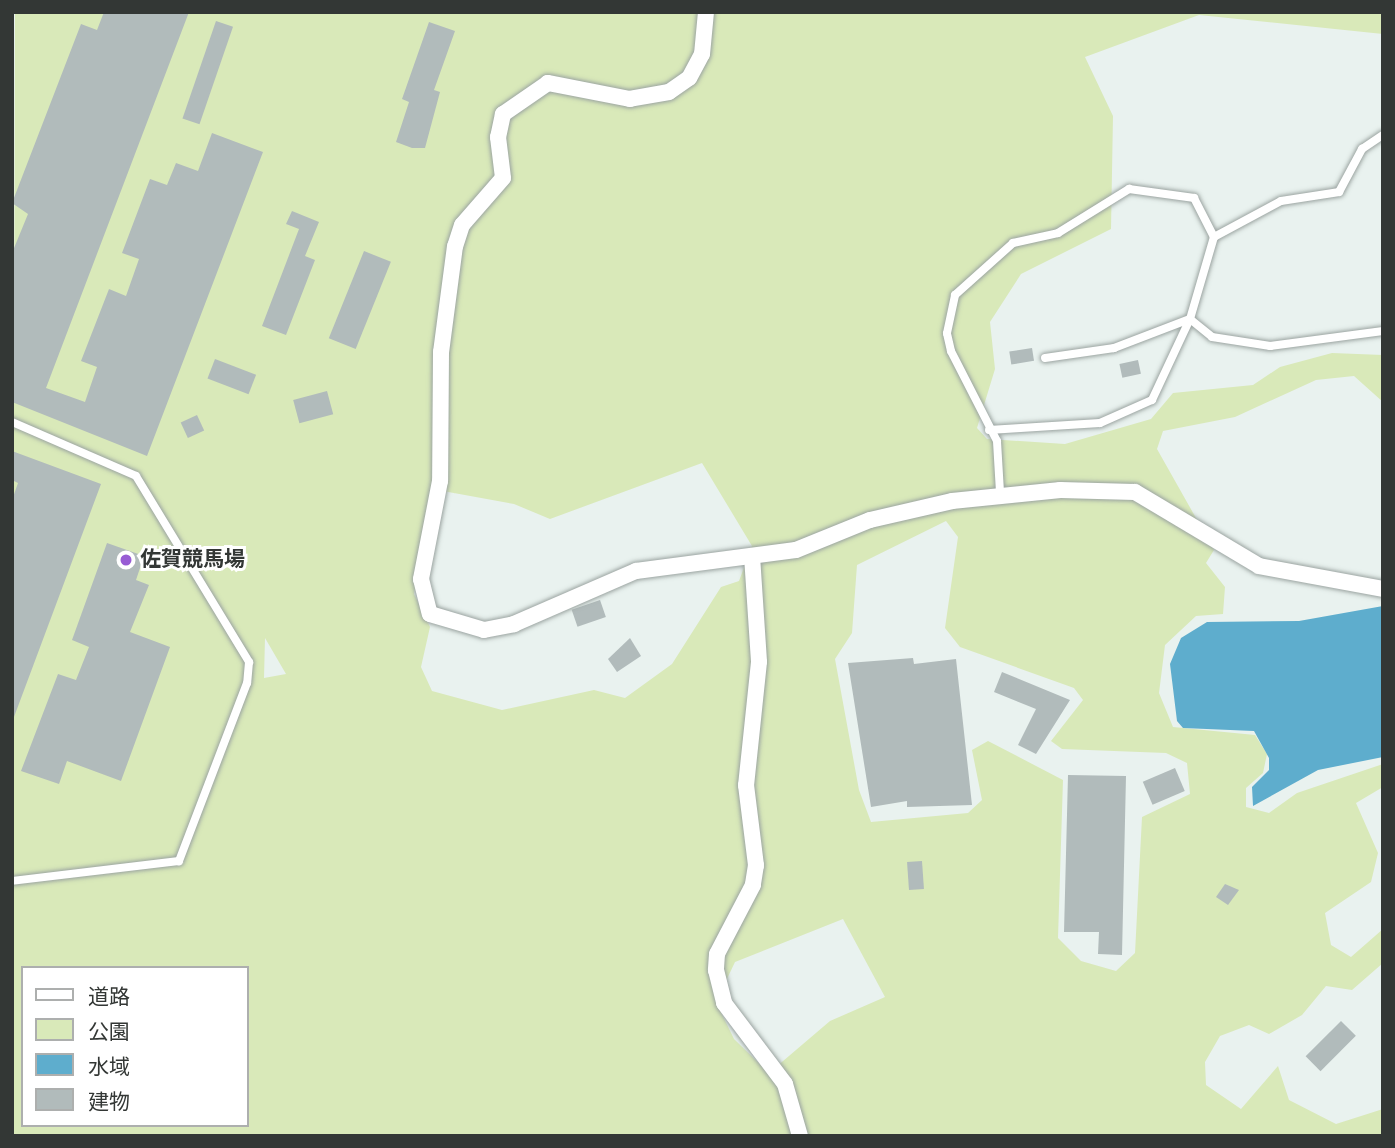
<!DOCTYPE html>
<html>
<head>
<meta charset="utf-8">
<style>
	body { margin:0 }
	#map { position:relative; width:1395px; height:1148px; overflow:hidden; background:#e9f2ef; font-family:"Alegreya Sans","Noto Sans JP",sans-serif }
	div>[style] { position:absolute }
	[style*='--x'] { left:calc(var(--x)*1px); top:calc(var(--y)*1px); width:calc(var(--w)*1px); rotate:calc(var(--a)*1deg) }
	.green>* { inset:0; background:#d9e9b9 }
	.water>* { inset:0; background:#5eadcd }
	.building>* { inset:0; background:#b1bbbb; transform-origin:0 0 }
	.roads { filter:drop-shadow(0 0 2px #9ba4a1) drop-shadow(0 0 2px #9ba4a1) }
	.service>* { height:8px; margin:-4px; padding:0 4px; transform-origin:4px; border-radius:4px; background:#fff }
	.minor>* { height:16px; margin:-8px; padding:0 8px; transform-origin:8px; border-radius:8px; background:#fff }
	.dots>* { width:19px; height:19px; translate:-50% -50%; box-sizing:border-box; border:4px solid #fff; border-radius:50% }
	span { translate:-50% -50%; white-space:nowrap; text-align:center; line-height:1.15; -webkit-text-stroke:6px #fff; paint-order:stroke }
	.poi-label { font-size:21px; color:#333735; font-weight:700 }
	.left { translate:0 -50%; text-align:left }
	.frame { position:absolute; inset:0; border:14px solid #333735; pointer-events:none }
	.legend { position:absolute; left:21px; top:966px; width:228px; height:161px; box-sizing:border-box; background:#fff; border:2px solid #adafae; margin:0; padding:9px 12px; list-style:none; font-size:21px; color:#333735 }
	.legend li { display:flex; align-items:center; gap:14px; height:35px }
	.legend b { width:35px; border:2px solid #adafae }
</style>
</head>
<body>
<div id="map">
	<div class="green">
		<i style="clip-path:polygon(evenodd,15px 12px,1383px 12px,1383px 34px,1199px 15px,1085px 57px,1113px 116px,1111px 229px,1021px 274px,990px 322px,995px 369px,977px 428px,987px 439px,1065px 444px,1151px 419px,1173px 393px,1253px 385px,1280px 367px,1332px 353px,1383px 355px,1383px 402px,1354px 376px,1316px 380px,1235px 417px,1163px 431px,1157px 449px,1214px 550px,1206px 563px,1225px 587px,1223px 614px,1196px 616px,1165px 645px,1159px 693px,1173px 727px,1255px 735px,1267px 754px,1263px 773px,1246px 788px,1246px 807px,1269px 813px,1297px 793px,1383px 764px,1383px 787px,1356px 803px,1378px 853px,1371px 882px,1325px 913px,1331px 945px,1351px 957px,1383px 929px,1383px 963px,1352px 990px,1326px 986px,1302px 1015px,1269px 1034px,1249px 1025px,1220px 1036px,1205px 1062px,1206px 1085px,1241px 1109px,1278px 1066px,1289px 1100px,1336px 1124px,1383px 1109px,1383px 1136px,12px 1136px,15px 12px,702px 463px,752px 546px,739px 581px,721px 587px,672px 664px,625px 698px,594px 690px,502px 710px,432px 691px,421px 667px,430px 627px,414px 594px,432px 489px,514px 504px,550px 519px,702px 463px,15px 12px,946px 521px,958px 537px,945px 628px,960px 647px,1074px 688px,1083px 700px,1051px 741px,1062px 749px,1166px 753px,1187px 763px,1190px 794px,1142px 817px,1135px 953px,1116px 971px,1081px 961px,1058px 938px,1063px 780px,988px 741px,972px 750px,982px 800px,968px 813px,871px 822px,859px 790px,835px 659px,852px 633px,857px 565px,946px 521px,15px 12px,265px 638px,286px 674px,264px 678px,265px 638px,15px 12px,843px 919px,885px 997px,830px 1021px,769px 1073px,734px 1039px,716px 1002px,735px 962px,843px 919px,15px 12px,23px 968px,247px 968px,247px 1125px,23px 1125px,23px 968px)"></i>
	</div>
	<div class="water">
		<i style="clip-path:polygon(1383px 606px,1383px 757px,1318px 770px,1253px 806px,1252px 787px,1269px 770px,1269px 758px,1254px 731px,1183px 728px,1177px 721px,1170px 664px,1181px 638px,1207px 622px,1299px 621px)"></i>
	</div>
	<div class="building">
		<i style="clip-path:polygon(104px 12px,189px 12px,46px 388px,85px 402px,97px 367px,81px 361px,109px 289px,126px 296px,139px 259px,122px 253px,150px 179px,167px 185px,176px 163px,198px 171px,212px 133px,263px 152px,147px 456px,12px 402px,12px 253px,28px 214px,12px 203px,81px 24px,97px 30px)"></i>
		<i style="left:216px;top:21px;width:18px;height:103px;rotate:19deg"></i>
		<i style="clip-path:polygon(429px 22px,455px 31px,434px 90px,440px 92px,425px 148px,412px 148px,396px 142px,409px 102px,402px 99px)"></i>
		<i style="clip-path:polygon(292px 211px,319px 222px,305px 256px,315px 260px,286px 335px,262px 326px,299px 229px,286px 224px)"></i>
		<i style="left:364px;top:251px;width:29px;height:94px;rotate:22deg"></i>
		<i style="left:1032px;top:348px;width:13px;height:23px;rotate:81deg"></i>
		<i style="left:215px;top:359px;width:44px;height:21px;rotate:21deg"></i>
		<i style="left:1138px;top:360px;width:14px;height:19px;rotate:78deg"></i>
		<i style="left:327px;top:391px;width:24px;height:35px;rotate:75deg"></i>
		<i style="left:197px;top:415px;width:17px;height:18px;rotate:65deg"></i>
		<i style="clip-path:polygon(12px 451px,101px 484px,14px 717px,12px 500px,18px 483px,12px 480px)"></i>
		<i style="clip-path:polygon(107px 543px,144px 556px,136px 580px,149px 585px,130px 632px,170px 647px,121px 781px,67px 761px,59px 784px,21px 771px,58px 674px,76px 680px,89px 647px,72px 640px)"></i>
		<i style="left:600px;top:600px;width:18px;height:30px;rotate:71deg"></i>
		<i style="clip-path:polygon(630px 638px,641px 656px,617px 672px,608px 659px)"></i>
		<i style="clip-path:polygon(913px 658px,914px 664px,956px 659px,972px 805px,907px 807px,907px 801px,871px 807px,848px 663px)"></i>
		<i style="clip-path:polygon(1002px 672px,1070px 700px,1036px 754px,1018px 745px,1036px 709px,994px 692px)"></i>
		<i style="left:1175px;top:768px;width:25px;height:35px;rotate:67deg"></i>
		<i style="clip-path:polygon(1068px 775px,1126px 776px,1122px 955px,1098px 954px,1099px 932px,1064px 932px)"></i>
		<i style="left:922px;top:861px;width:28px;height:15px;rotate:86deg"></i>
		<i style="clip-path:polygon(1225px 884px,1239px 890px,1228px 905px,1216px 897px)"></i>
		<i style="left:1341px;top:1021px;width:21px;height:50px;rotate:45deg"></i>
	</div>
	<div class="roads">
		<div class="service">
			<i style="--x:1045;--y:358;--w:70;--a:-8.2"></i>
			<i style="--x:1114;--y:348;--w:81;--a:-20.9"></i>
			<i style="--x:1190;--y:319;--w:28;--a:39"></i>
			<i style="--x:1212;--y:337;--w:59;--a:8.8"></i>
			<i style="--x:1270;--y:346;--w:114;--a:-7.6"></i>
			<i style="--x:12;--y:422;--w:135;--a:23.5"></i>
			<i style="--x:136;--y:476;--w:218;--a:58.7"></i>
			<i style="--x:249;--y:662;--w:21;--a:95"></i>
			<i style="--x:247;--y:683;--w:191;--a:110.9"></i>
			<i style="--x:179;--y:861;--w:168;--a:173.2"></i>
			<i style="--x:989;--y:430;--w:111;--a:-3.6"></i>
			<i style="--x:1100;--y:423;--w:57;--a:-23.9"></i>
			<i style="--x:1152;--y:400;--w:89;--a:-64.9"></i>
			<i style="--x:1190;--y:319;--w:85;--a:-73.7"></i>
			<i style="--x:1214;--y:237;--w:76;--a:-28.2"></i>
			<i style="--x:1281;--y:201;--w:59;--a:-8.8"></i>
			<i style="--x:1339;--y:192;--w:49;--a:-61.9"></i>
			<i style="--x:1362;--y:149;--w:25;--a:-34"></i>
			<i style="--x:1000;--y:492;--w:51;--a:-93.4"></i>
			<i style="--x:997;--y:441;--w:101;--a:-117.1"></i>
			<i style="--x:951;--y:351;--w:18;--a:-103"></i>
			<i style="--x:947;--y:333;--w:39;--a:-78"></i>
			<i style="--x:955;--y:295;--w:78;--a:-41.9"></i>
			<i style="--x:1013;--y:243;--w:46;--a:-12.5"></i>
			<i style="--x:1058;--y:233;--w:84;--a:-31.8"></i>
			<i style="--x:1129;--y:189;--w:66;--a:7.9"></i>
			<i style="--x:1194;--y:198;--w:44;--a:62.9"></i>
		</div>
		<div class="minor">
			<i style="--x:706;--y:12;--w:42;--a:95.4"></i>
			<i style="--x:702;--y:54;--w:27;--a:118"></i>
			<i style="--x:689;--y:78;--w:24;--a:145"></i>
			<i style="--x:669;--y:92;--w:40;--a:170"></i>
			<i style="--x:630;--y:99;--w:84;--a:-169"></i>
			<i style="--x:548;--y:83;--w:55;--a:145.4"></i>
			<i style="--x:503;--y:114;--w:24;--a:102"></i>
			<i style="--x:498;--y:137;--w:41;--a:83"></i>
			<i style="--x:503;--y:178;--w:62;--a:131.1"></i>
			<i style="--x:462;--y:225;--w:22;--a:108"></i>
			<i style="--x:455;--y:246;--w:107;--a:97.5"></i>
			<i style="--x:441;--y:352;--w:129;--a:90.4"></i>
			<i style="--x:440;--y:481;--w:100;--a:101"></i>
			<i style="--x:421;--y:579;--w:36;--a:76"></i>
			<i style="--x:430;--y:614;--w:56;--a:16.5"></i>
			<i style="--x:484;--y:630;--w:31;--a:-11"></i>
			<i style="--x:514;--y:624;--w:133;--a:-23.5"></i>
			<i style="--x:636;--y:571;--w:161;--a:-7.5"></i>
			<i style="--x:796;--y:550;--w:80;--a:-22.1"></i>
			<i style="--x:870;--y:520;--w:84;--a:-13"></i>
			<i style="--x:952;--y:501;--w:109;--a:-5.8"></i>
			<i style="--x:1060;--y:490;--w:75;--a:1.5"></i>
			<i style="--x:1135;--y:492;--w:144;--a:30.8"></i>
			<i style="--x:1259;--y:566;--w:126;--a:10.5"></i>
			<i style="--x:752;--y:556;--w:106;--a:86.2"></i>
			<i style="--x:759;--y:662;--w:124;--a:96"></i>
			<i style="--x:746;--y:785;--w:81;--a:82.9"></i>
			<i style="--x:756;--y:865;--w:20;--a:99"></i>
			<i style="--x:753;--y:885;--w:78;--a:117.6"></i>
			<i style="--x:717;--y:954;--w:16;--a:94"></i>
			<i style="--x:716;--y:970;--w:34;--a:76"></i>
			<i style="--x:724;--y:1003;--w:101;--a:53"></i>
			<i style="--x:785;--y:1084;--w:54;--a:73.9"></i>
		</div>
	</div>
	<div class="dots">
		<i style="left:126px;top:560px;background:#985cd4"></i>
	</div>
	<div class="poi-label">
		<span class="left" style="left:140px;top:560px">佐賀競馬場</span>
	</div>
	<div class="frame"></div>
	<ul class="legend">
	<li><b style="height:9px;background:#fff"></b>道路</li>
	<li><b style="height:19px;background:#d9e9b9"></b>公園</li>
	<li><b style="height:19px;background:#5eadcd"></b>水域</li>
	<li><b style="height:19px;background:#b1bbbb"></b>建物</li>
	</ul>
</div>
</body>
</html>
